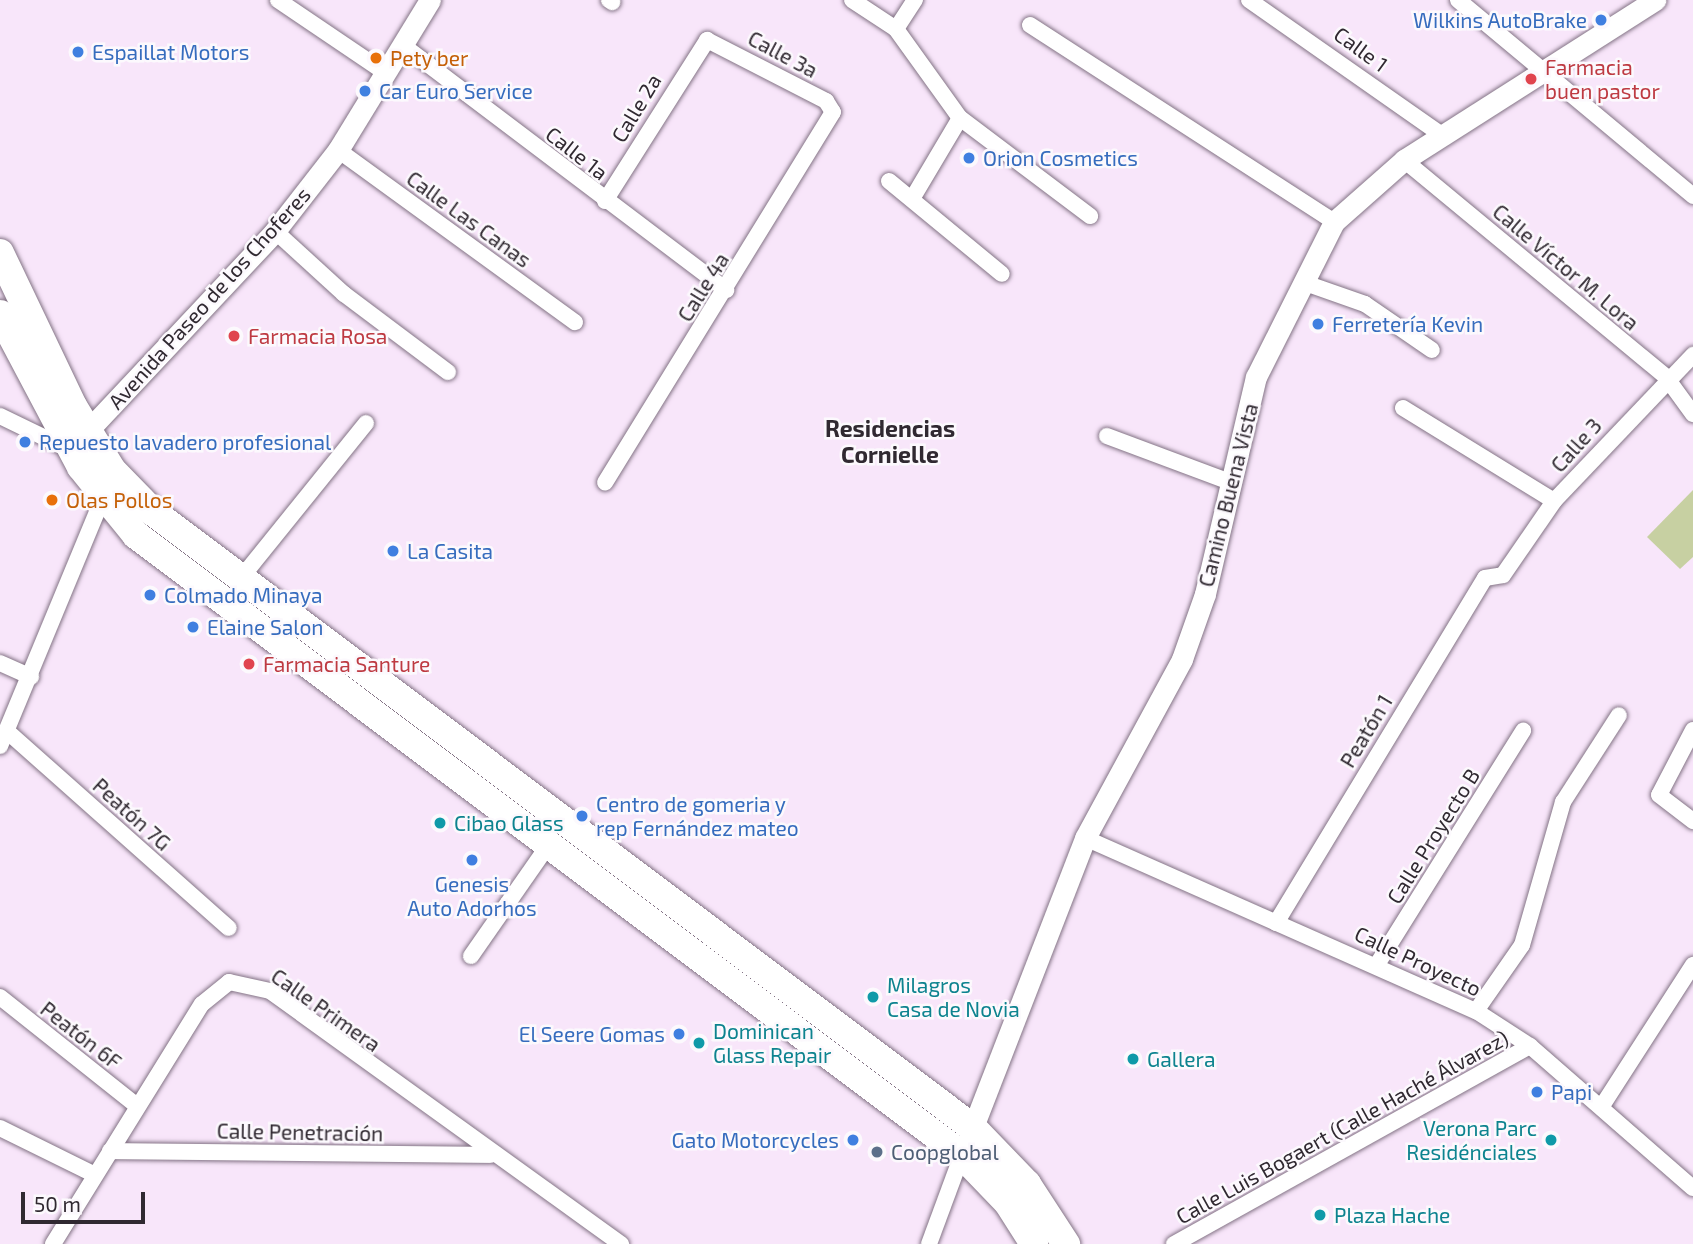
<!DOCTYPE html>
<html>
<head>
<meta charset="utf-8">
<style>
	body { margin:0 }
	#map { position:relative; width:1693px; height:1244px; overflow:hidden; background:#f8e6fa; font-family:"Exo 2",sans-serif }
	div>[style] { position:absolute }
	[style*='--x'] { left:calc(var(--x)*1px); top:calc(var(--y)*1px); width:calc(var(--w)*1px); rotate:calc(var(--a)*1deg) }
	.green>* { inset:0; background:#c7d0a2 }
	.roads { filter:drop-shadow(0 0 2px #837385) drop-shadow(0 0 2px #837385) }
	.street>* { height:16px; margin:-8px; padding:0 8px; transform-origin:8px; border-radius:8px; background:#fff }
	.secondary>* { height:21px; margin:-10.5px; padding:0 10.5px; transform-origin:10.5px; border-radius:10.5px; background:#fff }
	.highway>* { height:28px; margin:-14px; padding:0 14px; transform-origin:14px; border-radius:14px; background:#fff }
	.dots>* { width:19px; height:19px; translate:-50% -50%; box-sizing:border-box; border:4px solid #fcf9fd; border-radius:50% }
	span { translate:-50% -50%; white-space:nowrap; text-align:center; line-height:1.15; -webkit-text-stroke:5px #fcf9fd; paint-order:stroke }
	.shop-label { font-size:21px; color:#366cbe }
	.right { translate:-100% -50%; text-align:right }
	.left { translate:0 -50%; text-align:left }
	.street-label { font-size:21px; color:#302931 }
	.food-label { font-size:21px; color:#c56008 }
	.health-label { font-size:21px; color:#be3a42 }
	.culture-label { font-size:21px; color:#0d838f }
	.service-label { font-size:21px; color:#4e5e75 }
	.neighbourhood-label { font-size:23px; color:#302931; font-weight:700 }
	.scale { position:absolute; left:21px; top:1192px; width:124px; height:32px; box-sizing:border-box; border:4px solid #302931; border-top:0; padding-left:9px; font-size:21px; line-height:24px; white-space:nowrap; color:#302931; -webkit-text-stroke:5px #fcf9fd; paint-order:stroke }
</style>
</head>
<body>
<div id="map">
	<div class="green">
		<i style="clip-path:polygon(1693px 490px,1693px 557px,1680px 569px,1647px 537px)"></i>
	</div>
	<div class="roads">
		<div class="street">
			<i style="--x:278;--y:0;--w:130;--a:34.1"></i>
			<i style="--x:609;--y:0;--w:4;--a:34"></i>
			<i style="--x:852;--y:0;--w:53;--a:33.4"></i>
			<i style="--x:896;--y:29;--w:110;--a:54.3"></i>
			<i style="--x:960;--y:118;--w:163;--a:37"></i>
			<i style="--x:1249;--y:0;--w:239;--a:35"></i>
			<i style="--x:1458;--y:0;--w:306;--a:39.8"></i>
			<i style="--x:1030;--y:25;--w:362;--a:32.9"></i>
			<i style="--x:896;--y:29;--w:35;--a:-57"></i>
			<i style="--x:405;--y:47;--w:403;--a:37.1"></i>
			<i style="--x:338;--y:150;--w:293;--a:36"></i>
			<i style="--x:1404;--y:160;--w:340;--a:39.6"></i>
			<i style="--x:1666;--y:377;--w:46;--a:53.9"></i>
			<i style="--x:889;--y:181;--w:146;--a:39.5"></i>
			<i style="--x:912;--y:199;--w:94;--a:-59.3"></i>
			<i style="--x:605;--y:201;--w:191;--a:-57.6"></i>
			<i style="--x:707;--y:40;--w:134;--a:27.1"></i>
			<i style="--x:826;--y:101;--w:13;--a:58"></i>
			<i style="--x:833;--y:112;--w:435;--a:121.6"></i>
			<i style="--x:275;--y:231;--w:93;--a:42.4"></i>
			<i style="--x:344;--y:294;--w:130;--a:36.9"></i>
			<i style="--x:1308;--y:284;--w:60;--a:19.3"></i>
			<i style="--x:1365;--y:304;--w:81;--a:34.5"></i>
			<i style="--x:1403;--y:408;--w:177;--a:31.6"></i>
			<i style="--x:0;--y:416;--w:78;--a:25.9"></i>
			<i style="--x:1107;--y:436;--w:134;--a:20.5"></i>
			<i style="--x:241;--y:578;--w:199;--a:-51.1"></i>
			<i style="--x:0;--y:663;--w:34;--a:24"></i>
			<i style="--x:1693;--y:730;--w:73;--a:117.6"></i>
			<i style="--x:1659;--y:795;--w:43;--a:37.4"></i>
			<i style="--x:8;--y:732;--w:295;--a:41.6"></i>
			<i style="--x:0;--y:746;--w:277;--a:-67.5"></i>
			<i style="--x:1085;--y:838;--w:428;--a:23.9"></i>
			<i style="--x:1476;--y:1011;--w:64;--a:32.9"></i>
			<i style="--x:1530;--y:1046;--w:216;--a:41.1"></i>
			<i style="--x:1276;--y:923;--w:403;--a:-58.8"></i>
			<i style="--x:1485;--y:578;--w:18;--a:-9"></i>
			<i style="--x:1503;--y:575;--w:90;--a:-55.4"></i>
			<i style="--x:1554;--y:501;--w:202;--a:-46.4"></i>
			<i style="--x:471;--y:956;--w:141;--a:-55.1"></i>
			<i style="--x:1378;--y:963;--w:274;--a:-58"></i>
			<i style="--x:0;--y:997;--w:174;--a:38.5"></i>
			<i style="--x:1476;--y:1011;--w:80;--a:-55.1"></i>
			<i style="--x:1522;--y:945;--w:149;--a:-74"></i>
			<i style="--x:1563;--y:802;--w:103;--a:-57.2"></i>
			<i style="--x:1602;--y:1106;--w:168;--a:-57.2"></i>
			<i style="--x:0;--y:1128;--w:102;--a:26.3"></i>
			<i style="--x:110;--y:1151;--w:380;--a:0.6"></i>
			<i style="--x:53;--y:1244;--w:282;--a:-58.2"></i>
			<i style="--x:202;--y:1004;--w:35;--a:-39"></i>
			<i style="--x:229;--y:982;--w:42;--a:12.4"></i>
			<i style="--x:270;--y:991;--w:433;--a:35.8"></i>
			<i style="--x:929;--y:1244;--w:95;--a:-69.7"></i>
			<i style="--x:1174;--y:1244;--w:407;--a:-29.1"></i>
		</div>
		<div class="secondary">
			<i style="--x:79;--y:440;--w:287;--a:-46.8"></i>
			<i style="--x:275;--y:231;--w:103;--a:-52.1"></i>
			<i style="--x:338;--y:150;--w:176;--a:-58.5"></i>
			<i style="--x:968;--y:1140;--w:324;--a:-68.8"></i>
			<i style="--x:1085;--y:838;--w:204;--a:-61.5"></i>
			<i style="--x:1182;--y:659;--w:69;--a:-70.5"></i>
			<i style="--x:1205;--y:594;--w:223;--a:-76.8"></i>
			<i style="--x:1256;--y:377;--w:174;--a:-63.3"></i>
			<i style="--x:1334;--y:222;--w:94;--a:-41.5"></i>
			<i style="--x:1404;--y:160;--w:298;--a:-32.5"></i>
		</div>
		<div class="highway">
			<i style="--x:0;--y:253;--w:170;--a:64.5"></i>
			<i style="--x:73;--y:406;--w:75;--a:58.6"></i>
			<i style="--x:112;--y:470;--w:59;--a:45.7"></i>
			<i style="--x:153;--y:512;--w:1026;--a:36.91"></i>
			<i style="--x:973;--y:1128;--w:78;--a:46"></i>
			<i style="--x:1027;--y:1184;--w:72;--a:57"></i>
			<i style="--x:0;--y:314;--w:173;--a:62.1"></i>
			<i style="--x:81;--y:467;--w:87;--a:51"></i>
			<i style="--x:136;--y:535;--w:1033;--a:36.89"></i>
			<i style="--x:962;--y:1155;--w:66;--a:46.2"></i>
			<i style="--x:1008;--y:1203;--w:49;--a:57.6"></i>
		</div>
	</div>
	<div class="dots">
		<i style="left:1601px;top:20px;background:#3f7fe0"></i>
		<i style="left:78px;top:52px;background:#3f7fe0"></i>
		<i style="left:376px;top:58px;background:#e8710a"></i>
		<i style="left:1531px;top:79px;background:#e0444e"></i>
		<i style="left:365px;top:91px;background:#3f7fe0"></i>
		<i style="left:969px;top:158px;background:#3f7fe0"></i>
		<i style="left:1318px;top:324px;background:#3f7fe0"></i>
		<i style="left:234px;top:336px;background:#e0444e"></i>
		<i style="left:25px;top:442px;background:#3f7fe0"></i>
		<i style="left:52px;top:500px;background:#e8710a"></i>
		<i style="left:393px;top:551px;background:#3f7fe0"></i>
		<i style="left:150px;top:595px;background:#3f7fe0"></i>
		<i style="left:193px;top:627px;background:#3f7fe0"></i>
		<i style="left:249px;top:664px;background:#e0444e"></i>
		<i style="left:582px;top:816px;background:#3f7fe0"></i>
		<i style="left:440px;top:823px;background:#0f9aa8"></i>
		<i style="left:472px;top:860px;background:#3f7fe0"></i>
		<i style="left:873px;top:997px;background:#0f9aa8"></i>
		<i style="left:679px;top:1034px;background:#3f7fe0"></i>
		<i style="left:699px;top:1043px;background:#0f9aa8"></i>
		<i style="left:1133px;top:1059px;background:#0f9aa8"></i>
		<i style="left:1537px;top:1092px;background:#3f7fe0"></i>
		<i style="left:853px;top:1140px;background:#3f7fe0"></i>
		<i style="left:1551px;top:1140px;background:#0f9aa8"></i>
		<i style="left:877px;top:1152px;background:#5c6f8a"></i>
		<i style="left:1320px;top:1215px;background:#0f9aa8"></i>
	</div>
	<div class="shop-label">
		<span class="right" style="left:1587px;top:20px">Wilkins AutoBrake</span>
		<span class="left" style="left:92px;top:52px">Espaillat Motors</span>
		<span class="left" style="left:379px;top:91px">Car Euro Service</span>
		<span class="left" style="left:983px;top:158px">Orion Cosmetics</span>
		<span class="left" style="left:1332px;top:324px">Ferretería Kevin</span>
		<span class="left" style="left:39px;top:442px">Repuesto lavadero profesional</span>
		<span class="left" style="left:407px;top:551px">La Casita</span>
		<span class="left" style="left:164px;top:595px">Colmado Minaya</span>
		<span class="left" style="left:207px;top:627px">Elaine Salon</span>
		<span class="left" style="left:596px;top:816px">Centro de gomeria y<br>rep Fernández mateo</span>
		<span style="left:472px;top:896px">Genesis<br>Auto Adorhos</span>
		<span class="right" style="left:665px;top:1034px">El Seere Gomas</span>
		<span class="left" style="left:1551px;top:1092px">Papi</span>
		<span class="right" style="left:839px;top:1140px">Gato Motorcycles</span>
	</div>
	<div class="street-label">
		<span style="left:1361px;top:49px;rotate:36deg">Calle 1</span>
		<span style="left:783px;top:54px;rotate:28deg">Calle 3a</span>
		<span style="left:636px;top:108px;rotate:-59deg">Calle 2a</span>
		<span style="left:577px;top:153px;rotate:38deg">Calle 1a</span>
		<span style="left:469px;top:219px;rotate:36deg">Calle Las Canas</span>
		<span style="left:1566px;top:267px;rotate:40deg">Calle Víctor M. Lora</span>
		<span style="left:703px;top:287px;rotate:-58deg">Calle 4a</span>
		<span style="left:209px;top:298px;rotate:-48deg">Avenida Paseo de los Choferes</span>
		<span style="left:1576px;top:445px;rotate:-48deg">Calle 3</span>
		<span style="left:1228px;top:495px;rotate:-76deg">Camino Buena Vista</span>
		<span style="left:1366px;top:731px;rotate:-59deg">Peatón 1</span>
		<span style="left:132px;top:814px;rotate:42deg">Peatón 7G</span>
		<span style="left:1433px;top:836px;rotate:-58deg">Calle Proyecto B</span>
		<span style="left:1418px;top:961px;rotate:25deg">Calle Proyecto</span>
		<span style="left:326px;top:1010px;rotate:35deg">Calle Primera</span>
		<span style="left:81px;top:1035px;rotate:38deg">Peatón 6F</span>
		<span style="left:1342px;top:1127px;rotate:-29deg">Calle Luis Bogaert (Calle Haché Álvarez)</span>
		<span style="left:300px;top:1132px;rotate:1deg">Calle Penetración</span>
	</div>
	<div class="food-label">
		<span class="left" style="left:390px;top:58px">Pety ber</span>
		<span class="left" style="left:66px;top:500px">Olas Pollos</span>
	</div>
	<div class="health-label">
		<span class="left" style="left:1545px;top:79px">Farmacia<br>buen pastor</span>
		<span class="left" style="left:248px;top:336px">Farmacia Rosa</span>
		<span class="left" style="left:263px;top:664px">Farmacia Santure</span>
	</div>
	<div class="culture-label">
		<span class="left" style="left:454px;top:823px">Cibao Glass</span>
		<span class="left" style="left:887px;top:997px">Milagros<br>Casa de Novia</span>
		<span class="left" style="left:713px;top:1043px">Dominican<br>Glass Repair</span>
		<span class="left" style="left:1147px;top:1059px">Gallera</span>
		<span class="right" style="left:1537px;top:1140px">Verona Parc<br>Residénciales</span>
		<span class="left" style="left:1334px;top:1215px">Plaza Hache</span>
	</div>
	<div class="service-label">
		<span class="left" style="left:891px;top:1152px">Coopglobal</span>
	</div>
	<div class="neighbourhood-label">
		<span style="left:890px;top:441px">Residencias<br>Cornielle</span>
	</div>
	<div class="scale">50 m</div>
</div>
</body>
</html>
